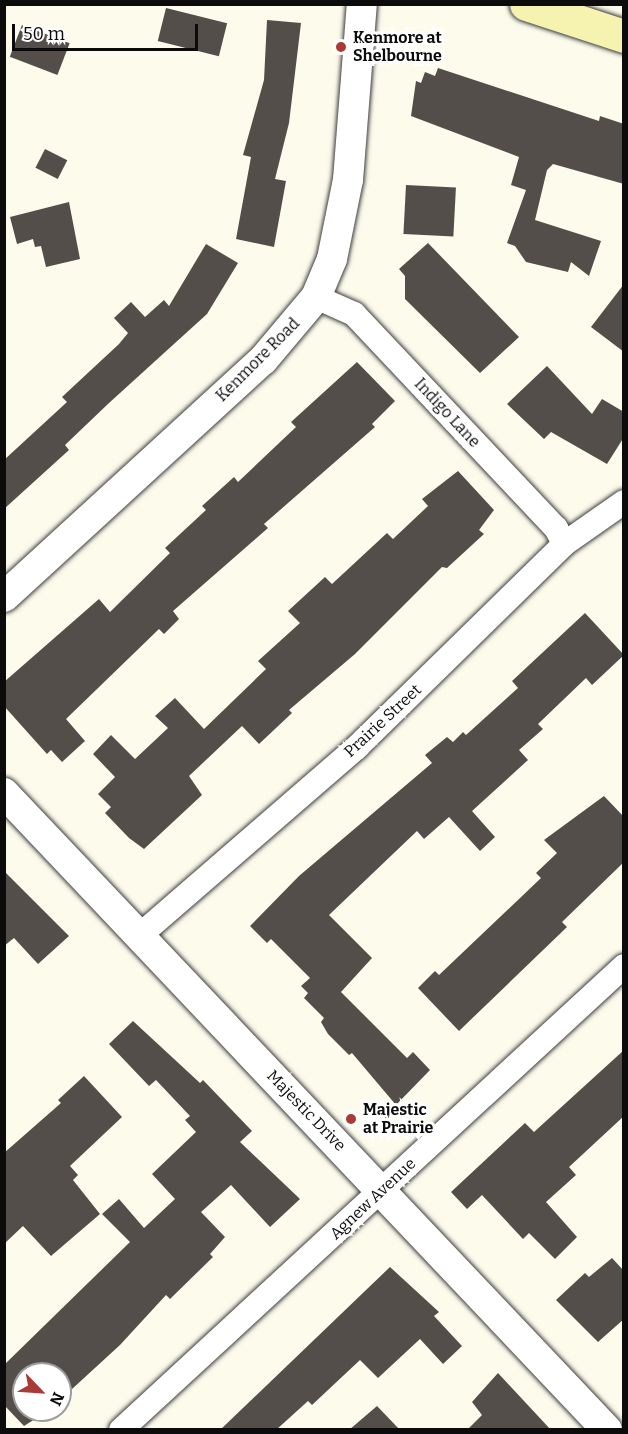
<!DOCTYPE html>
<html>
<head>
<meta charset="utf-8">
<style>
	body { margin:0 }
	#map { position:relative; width:628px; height:1434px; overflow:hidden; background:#fdfbec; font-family:Bitter,serif }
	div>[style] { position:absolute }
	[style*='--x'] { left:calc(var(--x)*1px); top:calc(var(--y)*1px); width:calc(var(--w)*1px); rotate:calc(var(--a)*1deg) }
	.building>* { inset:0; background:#534e49; transform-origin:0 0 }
	.roads { filter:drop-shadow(0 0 2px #3e3e3e) drop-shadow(0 0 2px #3e3e3e) }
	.minor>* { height:24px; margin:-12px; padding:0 12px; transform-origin:12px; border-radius:12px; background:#fff }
	.tertiary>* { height:30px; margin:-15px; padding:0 15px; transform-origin:15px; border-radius:15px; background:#fff }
	.secondary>* { height:33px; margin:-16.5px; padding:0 16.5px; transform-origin:16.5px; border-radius:16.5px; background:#f5f3af }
	.dots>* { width:16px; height:16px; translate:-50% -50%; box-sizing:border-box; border:3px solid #fff; border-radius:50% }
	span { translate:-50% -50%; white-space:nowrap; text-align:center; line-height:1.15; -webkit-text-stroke:6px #fff; paint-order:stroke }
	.poi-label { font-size:16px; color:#0b0b0b; font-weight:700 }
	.left { translate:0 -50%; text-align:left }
	.street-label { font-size:16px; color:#0b0b0b }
	.frame { position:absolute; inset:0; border:6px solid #0b0b0b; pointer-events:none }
	.north { position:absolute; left:12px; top:1362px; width:60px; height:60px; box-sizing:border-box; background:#fff; border:2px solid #9d9d9d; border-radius:50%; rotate:115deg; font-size:16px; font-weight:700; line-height:24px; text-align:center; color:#0b0b0b }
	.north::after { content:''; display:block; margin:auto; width:21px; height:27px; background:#aa3a35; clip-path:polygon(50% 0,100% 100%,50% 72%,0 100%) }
	.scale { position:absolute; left:12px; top:24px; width:186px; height:27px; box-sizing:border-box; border:3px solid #0b0b0b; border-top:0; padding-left:8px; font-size:18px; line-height:21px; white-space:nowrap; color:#0b0b0b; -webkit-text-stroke:4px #fff; paint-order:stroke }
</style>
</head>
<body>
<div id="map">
	<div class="building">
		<i style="left:166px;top:8px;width:63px;height:34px;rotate:14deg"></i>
		<i style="clip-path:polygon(267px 20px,301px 23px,289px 123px,275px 179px,286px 181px,274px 247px,236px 239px,251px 157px,243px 155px,264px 80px)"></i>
		<i style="left:22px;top:25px;width:51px;height:34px;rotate:21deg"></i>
		<i style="clip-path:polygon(438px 68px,599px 121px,600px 116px,624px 124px,624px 184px,553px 164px,547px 170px,535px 220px,601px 241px,589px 276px,571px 262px,568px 272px,526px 262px,515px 246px,507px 243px,526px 190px,511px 185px,519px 157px,411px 116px,416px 81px,421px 83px,425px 72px,435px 76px)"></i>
		<i style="left:45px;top:149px;width:25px;height:21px;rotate:27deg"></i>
		<i style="left:406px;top:185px;width:50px;height:49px;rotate:3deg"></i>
		<i style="clip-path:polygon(69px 202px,80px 259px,46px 267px,41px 246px,35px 247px,33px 239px,17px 244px,10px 217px)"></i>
		<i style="clip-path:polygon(428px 243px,519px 337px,480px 373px,405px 299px,405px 276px,399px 269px)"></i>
		<i style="clip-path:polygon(206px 244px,238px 263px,207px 314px,109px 403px,65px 445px,69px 450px,4px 509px,4px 460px,67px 402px,62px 397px,119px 344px,128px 333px,114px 318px,131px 302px,145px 317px,164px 300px,169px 306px)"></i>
		<i style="clip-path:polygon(624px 284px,624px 352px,591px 327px)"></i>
		<i style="clip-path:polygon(357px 362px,395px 401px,372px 424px,375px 427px,264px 524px,268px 528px,173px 611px,179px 619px,164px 634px,159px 629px,66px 719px,85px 741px,62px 762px,51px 750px,47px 754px,4px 706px,4px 682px,99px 599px,110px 612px,170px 553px,165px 548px,206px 510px,202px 506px,234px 477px,238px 482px,296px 427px,291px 422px)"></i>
		<i style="clip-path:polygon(547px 366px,592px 414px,602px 399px,624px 412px,624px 437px,607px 464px,551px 432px,544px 439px,507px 404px)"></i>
		<i style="clip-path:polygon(458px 471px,494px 510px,479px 530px,484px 534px,447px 568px,442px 567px,355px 654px,289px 710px,292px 713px,259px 744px,242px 726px,189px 776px,202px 795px,144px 849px,129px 838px,105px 813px,111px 807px,98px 794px,115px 777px,93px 754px,111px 735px,135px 759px,168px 728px,155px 716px,175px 698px,204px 729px,266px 669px,258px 661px,300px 623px,288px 611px,325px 577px,332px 584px,387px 533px,393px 539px,428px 506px,422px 499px)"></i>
		<i style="clip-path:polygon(585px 613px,624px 655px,592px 685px,586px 678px,538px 724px,543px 729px,519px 750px,528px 760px,472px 811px,495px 837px,480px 851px,449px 817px,424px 839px,417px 831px,329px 915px,372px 958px,341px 992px,407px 1058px,413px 1052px,430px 1070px,396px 1105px,352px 1053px,349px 1055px,328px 1034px,321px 1022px,324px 1018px,304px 998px,308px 993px,301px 986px,310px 978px,271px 939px,267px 943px,250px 926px,299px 876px,432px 763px,425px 755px,447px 737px,453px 742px,463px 732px,466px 735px,518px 688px,512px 681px)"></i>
		<i style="clip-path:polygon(604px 796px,624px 817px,624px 862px,562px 922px,567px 927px,459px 1031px,418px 988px,435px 971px,439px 975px,541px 878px,536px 873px,557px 853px,544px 840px)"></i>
		<i style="clip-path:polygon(4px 871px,69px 936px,38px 964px,14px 938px,4px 946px)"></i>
		<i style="clip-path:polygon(133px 1021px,200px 1083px,203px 1080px,252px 1131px,240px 1142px,300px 1199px,270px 1227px,231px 1185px,201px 1212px,225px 1237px,210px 1254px,213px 1257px,170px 1299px,166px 1295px,120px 1345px,60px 1400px,60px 1374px,24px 1374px,24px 1410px,49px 1410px,24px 1426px,4px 1405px,4px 1365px,130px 1242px,102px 1214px,119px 1199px,144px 1228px,175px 1199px,152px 1174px,196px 1132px,185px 1120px,190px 1116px,156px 1080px,149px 1086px,109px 1044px)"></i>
		<i style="clip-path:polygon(624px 1050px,624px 1116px,569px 1167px,576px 1175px,546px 1202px,577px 1237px,555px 1259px,529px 1233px,523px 1239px,482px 1195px,467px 1209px,451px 1192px,525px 1123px,534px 1132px)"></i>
		<i style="clip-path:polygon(84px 1076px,122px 1117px,70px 1166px,78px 1175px,73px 1180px,100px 1214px,51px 1256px,23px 1226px,4px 1244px,4px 1153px,61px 1103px,58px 1100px)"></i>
		<i style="clip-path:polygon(612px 1258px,624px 1271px,624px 1319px,598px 1342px,556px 1300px,585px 1273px,589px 1277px)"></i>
		<i style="clip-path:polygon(390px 1267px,439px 1312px,434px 1316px,462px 1346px,443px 1364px,420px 1339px,378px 1378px,360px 1360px,312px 1405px,308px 1401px,276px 1430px,220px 1430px)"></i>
		<i style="clip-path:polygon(498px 1373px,551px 1430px,467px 1430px,482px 1415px,472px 1402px)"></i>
		<i style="clip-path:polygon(377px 1406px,400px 1430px,349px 1430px)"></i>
	</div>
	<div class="roads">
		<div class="minor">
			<i style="--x:316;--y:297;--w:42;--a:24.1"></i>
			<i style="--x:354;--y:314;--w:294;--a:46.7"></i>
			<i style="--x:556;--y:528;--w:18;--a:63"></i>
			<i style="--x:139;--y:936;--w:289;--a:-40.9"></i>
			<i style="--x:357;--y:747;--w:290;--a:-44.4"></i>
			<i style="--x:564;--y:544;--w:73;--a:-35"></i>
			<i style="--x:121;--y:1430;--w:684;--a:-42.69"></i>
		</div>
		<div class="tertiary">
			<i style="--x:4;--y:597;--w:351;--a:-42.5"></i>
			<i style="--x:263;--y:360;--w:82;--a:-49.9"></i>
			<i style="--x:316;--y:297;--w:41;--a:-67.2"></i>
			<i style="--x:332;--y:259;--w:81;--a:-78.6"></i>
			<i style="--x:348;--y:180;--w:177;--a:-85.5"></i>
			<i style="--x:4;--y:793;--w:877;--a:46.57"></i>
		</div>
		<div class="secondary">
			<i style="--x:526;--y:4;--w:103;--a:18.1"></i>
		</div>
	</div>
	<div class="dots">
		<i style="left:341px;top:47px;background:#aa3a35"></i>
		<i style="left:351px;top:1119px;background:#aa3a35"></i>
	</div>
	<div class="poi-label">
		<span class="left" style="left:353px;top:47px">Kenmore at<br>Shelbourne</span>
		<span class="left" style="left:363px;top:1119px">Majestic<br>at Prairie</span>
	</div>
	<div class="street-label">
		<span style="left:258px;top:360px;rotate:-45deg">Kenmore Road</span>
		<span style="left:447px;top:413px;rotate:47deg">Indigo Lane</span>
		<span style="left:383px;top:721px;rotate:-43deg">Prairie Street</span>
		<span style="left:306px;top:1111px;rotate:46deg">Majestic Drive</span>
		<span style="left:373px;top:1199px;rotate:-43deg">Agnew Avenue</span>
	</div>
	<div class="frame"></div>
	<div class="north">N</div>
	<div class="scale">50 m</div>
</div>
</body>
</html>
